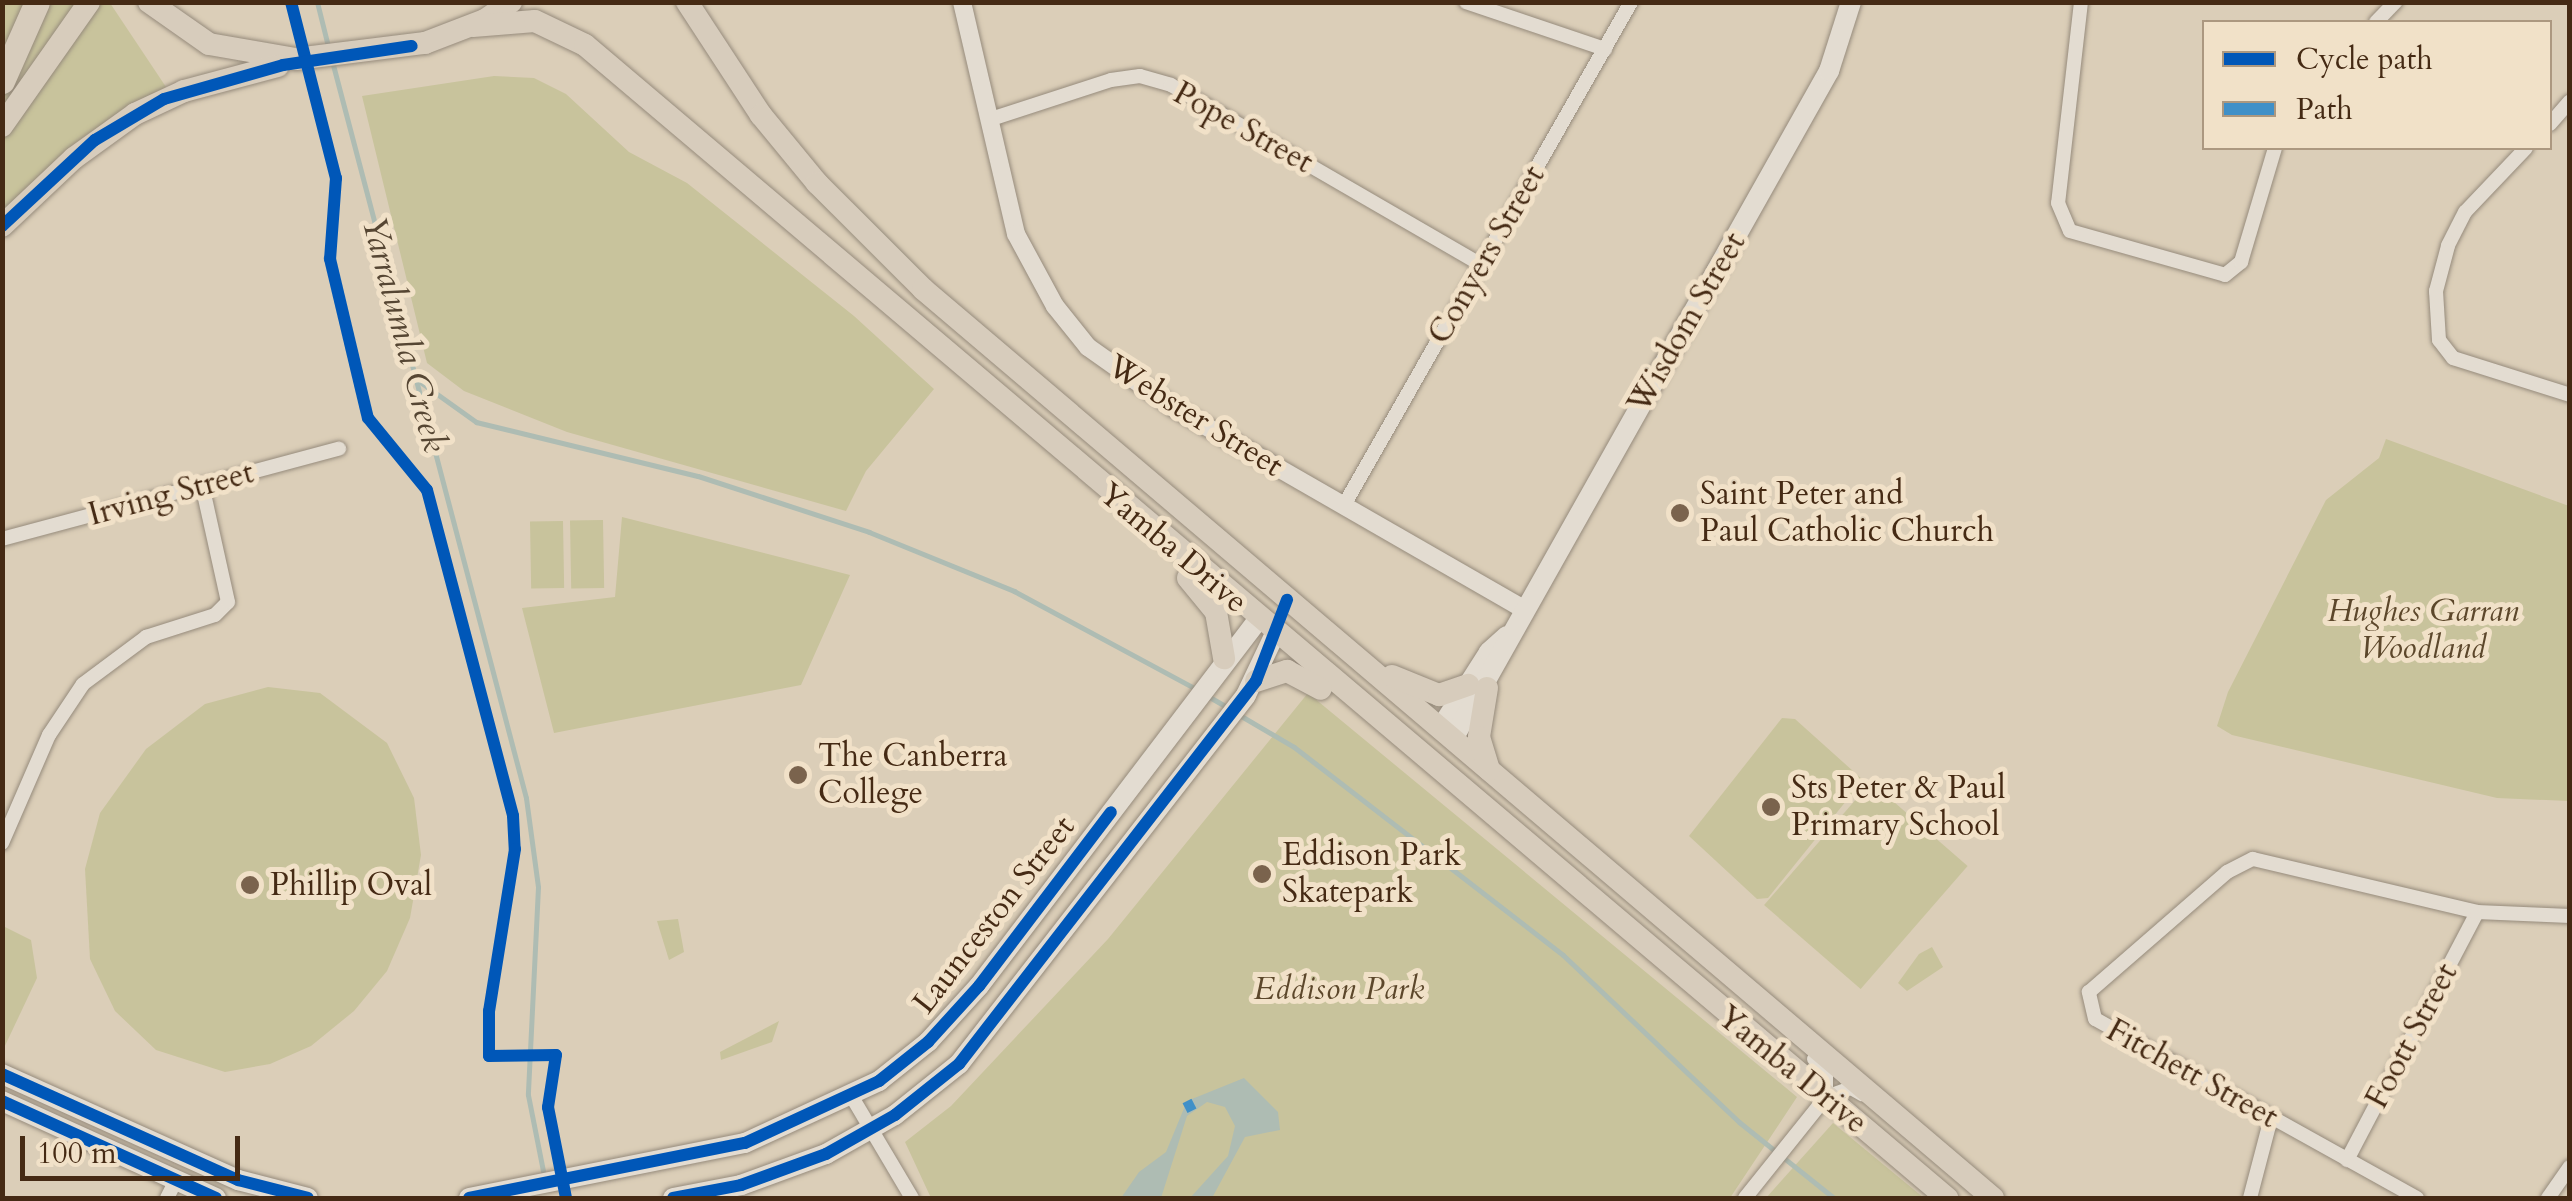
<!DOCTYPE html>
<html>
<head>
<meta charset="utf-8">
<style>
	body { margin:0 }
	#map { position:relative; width:2572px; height:1201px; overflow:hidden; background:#dbceb8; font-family:Cardo,serif }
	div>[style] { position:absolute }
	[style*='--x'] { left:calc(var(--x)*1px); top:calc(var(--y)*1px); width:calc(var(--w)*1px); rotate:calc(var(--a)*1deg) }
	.green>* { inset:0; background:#c8c39c; transform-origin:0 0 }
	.water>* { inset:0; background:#aebcb3 }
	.stream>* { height:5px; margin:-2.5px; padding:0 2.5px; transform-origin:2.5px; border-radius:2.5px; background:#aebcb3 }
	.roads { filter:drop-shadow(0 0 2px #968b7c) drop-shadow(0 0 2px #968b7c) }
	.minor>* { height:14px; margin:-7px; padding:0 7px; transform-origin:7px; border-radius:7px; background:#e3dcd1 }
	.tertiary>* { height:18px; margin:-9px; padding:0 9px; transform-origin:9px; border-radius:9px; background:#e3dcd1 }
	.secondary>* { height:20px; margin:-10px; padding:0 10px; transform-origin:10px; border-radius:10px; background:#e3dcd1 }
	.primary>* { height:22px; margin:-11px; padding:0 11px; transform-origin:11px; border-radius:11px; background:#d7ccbc }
	.motorway>* { height:25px; margin:-12.5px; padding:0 12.5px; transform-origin:12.5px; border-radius:12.5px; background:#d7ccbc }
	.quiet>* { height:10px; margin-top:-5px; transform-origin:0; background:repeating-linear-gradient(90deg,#4090c8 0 20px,transparent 0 30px) }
	.cycleway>* { height:12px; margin:-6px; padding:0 6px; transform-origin:6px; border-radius:6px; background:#0057b8 }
	.dots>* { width:28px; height:28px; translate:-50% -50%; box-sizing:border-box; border:5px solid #f1e1c8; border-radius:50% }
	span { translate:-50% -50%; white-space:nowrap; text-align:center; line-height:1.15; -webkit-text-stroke:10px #f1e1c8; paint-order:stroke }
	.street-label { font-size:32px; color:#452a14 }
	.poi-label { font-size:32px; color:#452a14 }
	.left { translate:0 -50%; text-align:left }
	.park-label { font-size:32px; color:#5c472b; font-style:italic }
	.water-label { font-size:35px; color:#564633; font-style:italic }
	.frame { position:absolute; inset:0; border:5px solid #452a14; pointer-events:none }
	.legend { position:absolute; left:2202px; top:20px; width:350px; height:130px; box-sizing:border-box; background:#f1e1c8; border:2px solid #ac9880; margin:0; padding:12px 18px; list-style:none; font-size:30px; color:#452a14 }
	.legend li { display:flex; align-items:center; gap:20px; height:50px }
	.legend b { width:50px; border:2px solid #ac9880 }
	.scale { position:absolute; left:20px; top:1136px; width:220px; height:45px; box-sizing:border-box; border:5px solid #452a14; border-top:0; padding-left:12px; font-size:30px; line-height:35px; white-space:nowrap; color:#452a14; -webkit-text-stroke:8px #f1e1c8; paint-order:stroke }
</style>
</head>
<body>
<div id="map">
	<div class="green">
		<i style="clip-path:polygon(3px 3px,110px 3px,166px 87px,3px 213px)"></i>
		<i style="clip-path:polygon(494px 76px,534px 78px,566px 94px,629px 152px,687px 183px,854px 316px,934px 389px,866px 471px,846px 511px,567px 432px,464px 391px,427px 363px,362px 96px)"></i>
		<i style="clip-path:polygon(2386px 439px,2569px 506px,2569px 801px,2497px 798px,2232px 735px,2217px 726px,2228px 692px,2326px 500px,2379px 458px)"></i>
		<i style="clip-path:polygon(622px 517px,850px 575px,801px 685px,554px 733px,522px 608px,615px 597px)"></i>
		<i style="left:603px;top:520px;width:68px;height:33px;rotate:89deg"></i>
		<i style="left:563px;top:521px;width:67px;height:33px;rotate:89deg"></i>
		<i style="clip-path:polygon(268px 687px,320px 693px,387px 743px,414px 798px,421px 855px,410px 918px,387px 971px,354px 1011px,311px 1046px,270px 1064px,225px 1072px,156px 1050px,115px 1011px,90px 959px,85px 869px,100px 813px,146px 749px,205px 704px)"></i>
		<i style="clip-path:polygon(1308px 693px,1797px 1097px,1730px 1198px,931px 1198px,905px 1142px,951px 1106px,1108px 939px)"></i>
		<i style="clip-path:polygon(1782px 718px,1795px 719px,1863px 780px,1768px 898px,1757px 899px,1689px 836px)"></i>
		<i style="left:1871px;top:782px;width:128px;height:163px;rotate:41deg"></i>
		<i style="clip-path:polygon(678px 919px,684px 952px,669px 960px,657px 921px)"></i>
		<i style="clip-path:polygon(3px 926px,31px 940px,37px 978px,3px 1050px)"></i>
		<i style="clip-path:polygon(1932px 947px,1943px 967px,1907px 991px,1898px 983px,1919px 954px)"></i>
		<i style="clip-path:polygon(779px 1021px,772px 1042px,721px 1060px,720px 1052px)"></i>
		<i style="clip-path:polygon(1833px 1123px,1924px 1198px,1766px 1198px)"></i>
	</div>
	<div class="water">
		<i style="clip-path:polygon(1244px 1078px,1278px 1112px,1280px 1130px,1245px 1137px,1212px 1198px,1190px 1198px,1228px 1156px,1235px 1126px,1225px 1107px,1207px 1102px,1187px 1116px,1161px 1198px,1121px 1198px,1139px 1172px,1166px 1152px,1187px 1101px)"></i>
	</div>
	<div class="stream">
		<i style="--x:317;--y:2;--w:49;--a:76"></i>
		<i style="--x:332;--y:61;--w:762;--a:75.25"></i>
		<i style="--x:526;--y:798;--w:90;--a:82.3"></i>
		<i style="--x:538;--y:887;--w:208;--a:92.8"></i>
		<i style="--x:528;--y:1095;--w:83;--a:78.8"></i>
		<i style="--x:416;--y:379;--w:74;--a:35.6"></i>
		<i style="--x:476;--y:422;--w:228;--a:13.7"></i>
		<i style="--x:698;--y:476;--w:180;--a:18.1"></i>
		<i style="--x:869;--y:532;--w:157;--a:22.1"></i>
		<i style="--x:1014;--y:591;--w:207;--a:28.3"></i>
		<i style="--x:1206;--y:695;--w:24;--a:30"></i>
		<i style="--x:1236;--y:713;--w:67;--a:30.4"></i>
		<i style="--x:1294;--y:747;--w:340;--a:37.7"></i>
		<i style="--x:1563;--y:955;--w:243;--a:43.5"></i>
		<i style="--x:1739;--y:1122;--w:122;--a:38.7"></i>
	</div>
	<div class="roads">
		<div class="minor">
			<i style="--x:1466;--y:2;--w:147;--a:18.7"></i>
			<i style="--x:2081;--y:2;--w:202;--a:96.5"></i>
			<i style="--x:2058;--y:203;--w:30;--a:67"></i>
			<i style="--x:2070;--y:231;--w:161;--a:15.8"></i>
			<i style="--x:2225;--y:275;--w:21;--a:-39"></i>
			<i style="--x:2241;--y:262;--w:119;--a:-73.4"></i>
			<i style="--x:2376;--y:22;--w:28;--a:-46"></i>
			<i style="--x:988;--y:120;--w:129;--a:-18"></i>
			<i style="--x:1111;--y:80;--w:29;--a:-8"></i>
			<i style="--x:1140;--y:76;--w:32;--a:16"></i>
			<i style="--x:1171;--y:85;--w:358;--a:30.1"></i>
			<i style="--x:2550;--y:124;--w:30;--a:-49"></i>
			<i style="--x:2526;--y:148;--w:88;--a:133.6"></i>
			<i style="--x:2465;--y:212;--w:38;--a:117"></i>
			<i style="--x:2448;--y:246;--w:47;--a:104.9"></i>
			<i style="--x:2436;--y:291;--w:49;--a:86.5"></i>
			<i style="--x:2439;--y:340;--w:23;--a:52"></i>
			<i style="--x:2453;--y:358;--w:123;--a:17.5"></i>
			<i style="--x:1343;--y:507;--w:581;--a:-60.3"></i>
			<i style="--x:2;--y:539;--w:349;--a:-15"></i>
			<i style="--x:2;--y:843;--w:118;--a:-66.5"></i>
			<i style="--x:49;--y:735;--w:61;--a:-56.3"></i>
			<i style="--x:83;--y:684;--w:79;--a:-36.7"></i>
			<i style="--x:146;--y:637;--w:72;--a:-17.7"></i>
			<i style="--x:215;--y:615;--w:18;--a:-45"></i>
			<i style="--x:228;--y:602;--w:120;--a:-102.5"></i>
			<i style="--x:1814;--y:1059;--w:16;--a:40"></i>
			<i style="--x:1826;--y:1069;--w:28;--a:90"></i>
			<i style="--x:852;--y:1097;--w:117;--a:59.3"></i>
			<i style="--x:2347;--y:1160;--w:280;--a:-62.3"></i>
			<i style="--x:167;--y:1198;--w:20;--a:-63"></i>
			<i style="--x:1745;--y:1198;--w:129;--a:-51.3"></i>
			<i style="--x:1826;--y:1097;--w:27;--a:-20"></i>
			<i style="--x:1851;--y:1088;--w:13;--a:29"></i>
			<i style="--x:2250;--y:1198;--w:83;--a:-75.3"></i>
			<i style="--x:2417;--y:1198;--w:368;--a:-150.9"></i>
			<i style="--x:2095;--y:1019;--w:28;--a:-103"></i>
			<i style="--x:2089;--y:992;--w:183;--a:-41"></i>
			<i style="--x:2227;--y:872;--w:29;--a:-27"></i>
			<i style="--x:2253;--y:859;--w:230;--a:13.3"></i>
			<i style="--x:2477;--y:912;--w:93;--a:2.5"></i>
			<i style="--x:2548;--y:1198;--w:38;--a:-55"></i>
		</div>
		<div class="tertiary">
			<i style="--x:962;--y:2;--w:238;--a:76.9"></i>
			<i style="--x:1016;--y:234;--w:82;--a:61.6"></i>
			<i style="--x:1055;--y:306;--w:53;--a:51.2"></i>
			<i style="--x:1088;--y:347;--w:105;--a:35.3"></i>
			<i style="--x:1174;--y:408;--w:401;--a:29.9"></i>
		</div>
		<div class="secondary">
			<i style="--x:1440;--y:729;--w:91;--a:-57.5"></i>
			<i style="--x:1489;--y:652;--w:24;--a:-42"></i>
			<i style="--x:1453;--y:739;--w:767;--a:-60.63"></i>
			<i style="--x:1829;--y:71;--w:72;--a:-72.3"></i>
			<i style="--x:2;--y:1074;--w:259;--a:24.2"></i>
			<i style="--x:238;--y:1180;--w:72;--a:14.4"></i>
			<i style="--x:2;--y:1101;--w:235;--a:24.4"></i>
			<i style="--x:469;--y:1198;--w:281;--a:-11.3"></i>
			<i style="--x:745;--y:1143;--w:148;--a:-24.8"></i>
			<i style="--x:879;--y:1081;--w:63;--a:-38.5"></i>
			<i style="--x:928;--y:1042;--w:76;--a:-47.7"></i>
			<i style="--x:979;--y:986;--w:460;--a:-52.7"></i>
			<i style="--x:673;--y:1198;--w:69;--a:-10.8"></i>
			<i style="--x:741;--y:1185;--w:90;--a:-20"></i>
			<i style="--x:826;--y:1154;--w:79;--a:-29.5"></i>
			<i style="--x:895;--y:1115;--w:82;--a:-38.6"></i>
			<i style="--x:959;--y:1064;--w:467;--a:-52.1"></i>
			<i style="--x:1246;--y:695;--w:68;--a:-64.6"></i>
		</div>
		<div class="primary">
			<i style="--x:149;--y:2;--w:73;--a:35"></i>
			<i style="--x:209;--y:44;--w:88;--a:9.8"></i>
			<i style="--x:296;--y:59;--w:130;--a:-7.1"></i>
			<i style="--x:425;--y:43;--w:64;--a:-21"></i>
			<i style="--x:485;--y:20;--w:32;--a:-35"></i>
			<i style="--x:687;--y:2;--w:135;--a:56.8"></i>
			<i style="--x:761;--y:115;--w:88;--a:50.5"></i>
			<i style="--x:817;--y:183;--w:150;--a:45"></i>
			<i style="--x:923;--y:289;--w:1404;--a:40.35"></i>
			<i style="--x:473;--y:26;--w:62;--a:-4.6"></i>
			<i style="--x:535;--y:21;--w:55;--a:25.6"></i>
			<i style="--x:585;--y:45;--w:1785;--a:40.25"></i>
			<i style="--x:2;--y:126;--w:151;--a:-54.9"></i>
			<i style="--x:2;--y:226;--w:99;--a:-43.4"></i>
			<i style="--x:74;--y:158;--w:75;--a:-35.8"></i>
			<i style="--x:135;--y:114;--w:54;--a:-25.1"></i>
			<i style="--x:184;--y:91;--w:97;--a:-14.9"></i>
			<i style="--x:1188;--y:578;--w:44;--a:50.5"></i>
			<i style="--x:1216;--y:612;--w:47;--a:80.1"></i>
			<i style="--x:1392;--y:676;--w:51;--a:22"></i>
			<i style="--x:1439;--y:695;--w:31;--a:-19"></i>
			<i style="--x:1256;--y:681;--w:33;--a:-18"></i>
			<i style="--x:1287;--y:671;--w:38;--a:28"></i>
			<i style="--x:1487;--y:688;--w:50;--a:99.3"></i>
			<i style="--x:1479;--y:737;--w:34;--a:73"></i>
		</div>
		<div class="motorway">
			<i style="--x:2;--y:81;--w:86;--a:-66.1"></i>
		</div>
	</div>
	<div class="quiet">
		<i style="--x:1187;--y:1101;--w:11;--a:63"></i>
	</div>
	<div class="cycleway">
		<i style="--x:291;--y:2;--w:182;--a:75.7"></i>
		<i style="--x:336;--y:178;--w:81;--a:94.2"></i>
		<i style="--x:330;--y:259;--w:163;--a:76.6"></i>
		<i style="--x:368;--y:418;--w:93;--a:50.7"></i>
		<i style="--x:427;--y:490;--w:337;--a:75.2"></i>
		<i style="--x:513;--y:816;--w:33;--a:87"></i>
		<i style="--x:515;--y:849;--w:164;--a:99.1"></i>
		<i style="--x:489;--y:1011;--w:45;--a:90"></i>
		<i style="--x:489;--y:1056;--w:67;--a:-0.9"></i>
		<i style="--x:556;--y:1055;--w:53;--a:98.7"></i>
		<i style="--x:548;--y:1107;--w:93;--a:78.8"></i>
		<i style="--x:2;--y:226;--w:127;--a:-42.8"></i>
		<i style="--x:95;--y:140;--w:80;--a:-30.7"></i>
		<i style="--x:164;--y:99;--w:124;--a:-15.9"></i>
		<i style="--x:283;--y:65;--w:130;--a:-8.4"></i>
		<i style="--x:2;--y:1074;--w:259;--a:24.2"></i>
		<i style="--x:238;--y:1180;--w:72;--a:14.4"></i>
		<i style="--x:2;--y:1101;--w:235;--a:24.4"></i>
		<i style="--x:469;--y:1198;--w:281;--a:-11.3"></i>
		<i style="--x:745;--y:1143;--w:148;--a:-24.8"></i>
		<i style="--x:879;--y:1081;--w:63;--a:-38.5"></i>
		<i style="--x:928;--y:1042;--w:76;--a:-47.7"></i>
		<i style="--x:979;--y:986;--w:218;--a:-52.8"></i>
		<i style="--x:673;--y:1198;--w:69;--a:-10.8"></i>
		<i style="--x:741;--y:1185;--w:90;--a:-20"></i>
		<i style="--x:826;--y:1154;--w:79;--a:-29.5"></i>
		<i style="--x:895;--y:1115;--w:82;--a:-38.6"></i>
		<i style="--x:959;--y:1064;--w:485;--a:-52.2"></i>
		<i style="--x:1256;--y:681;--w:87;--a:-69.1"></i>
	</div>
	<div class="dots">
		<i style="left:1680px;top:513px;background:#7a634d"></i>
		<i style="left:798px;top:775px;background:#7a634d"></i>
		<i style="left:1771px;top:807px;background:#7a634d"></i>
		<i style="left:1262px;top:874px;background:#7a634d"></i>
		<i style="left:250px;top:885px;background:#7a634d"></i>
	</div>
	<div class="street-label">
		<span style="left:1243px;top:128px;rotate:29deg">Pope Street</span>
		<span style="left:1487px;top:255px;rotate:-60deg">Conyers Street</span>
		<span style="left:1687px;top:323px;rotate:-60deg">Wisdom Street</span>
		<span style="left:1195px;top:416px;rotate:32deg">Webster Street</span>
		<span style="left:171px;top:494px;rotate:-15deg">Irving Street</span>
		<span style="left:1173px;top:548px;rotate:40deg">Yamba Drive</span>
		<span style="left:994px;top:915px;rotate:-52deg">Launceston Street</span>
		<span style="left:2412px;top:1036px;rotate:-62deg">Foott Street</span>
		<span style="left:1792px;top:1070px;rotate:39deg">Yamba Drive</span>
		<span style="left:2192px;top:1074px;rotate:29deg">Fitchett Street</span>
	</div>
	<div class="poi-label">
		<span class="left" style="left:1700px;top:513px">Saint Peter and<br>Paul Catholic Church</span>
		<span class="left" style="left:818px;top:775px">The Canberra<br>College</span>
		<span class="left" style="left:1791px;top:807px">Sts Peter &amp; Paul<br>Primary School</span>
		<span class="left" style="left:1282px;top:874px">Eddison Park<br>Skatepark</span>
		<span class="left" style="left:270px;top:885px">Phillip Oval</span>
	</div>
	<div class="park-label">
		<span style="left:2423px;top:630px">Hughes Garran<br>Woodland</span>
		<span style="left:1339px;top:989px">Eddison Park</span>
	</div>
	<div class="water-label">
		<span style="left:404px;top:334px;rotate:75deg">Yarralumla Creek</span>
	</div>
	<div class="frame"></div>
	<ul class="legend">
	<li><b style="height:12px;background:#0057b8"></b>Cycle path</li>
	<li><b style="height:12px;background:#4090c8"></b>Path</li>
	</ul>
	<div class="scale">100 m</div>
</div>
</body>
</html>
